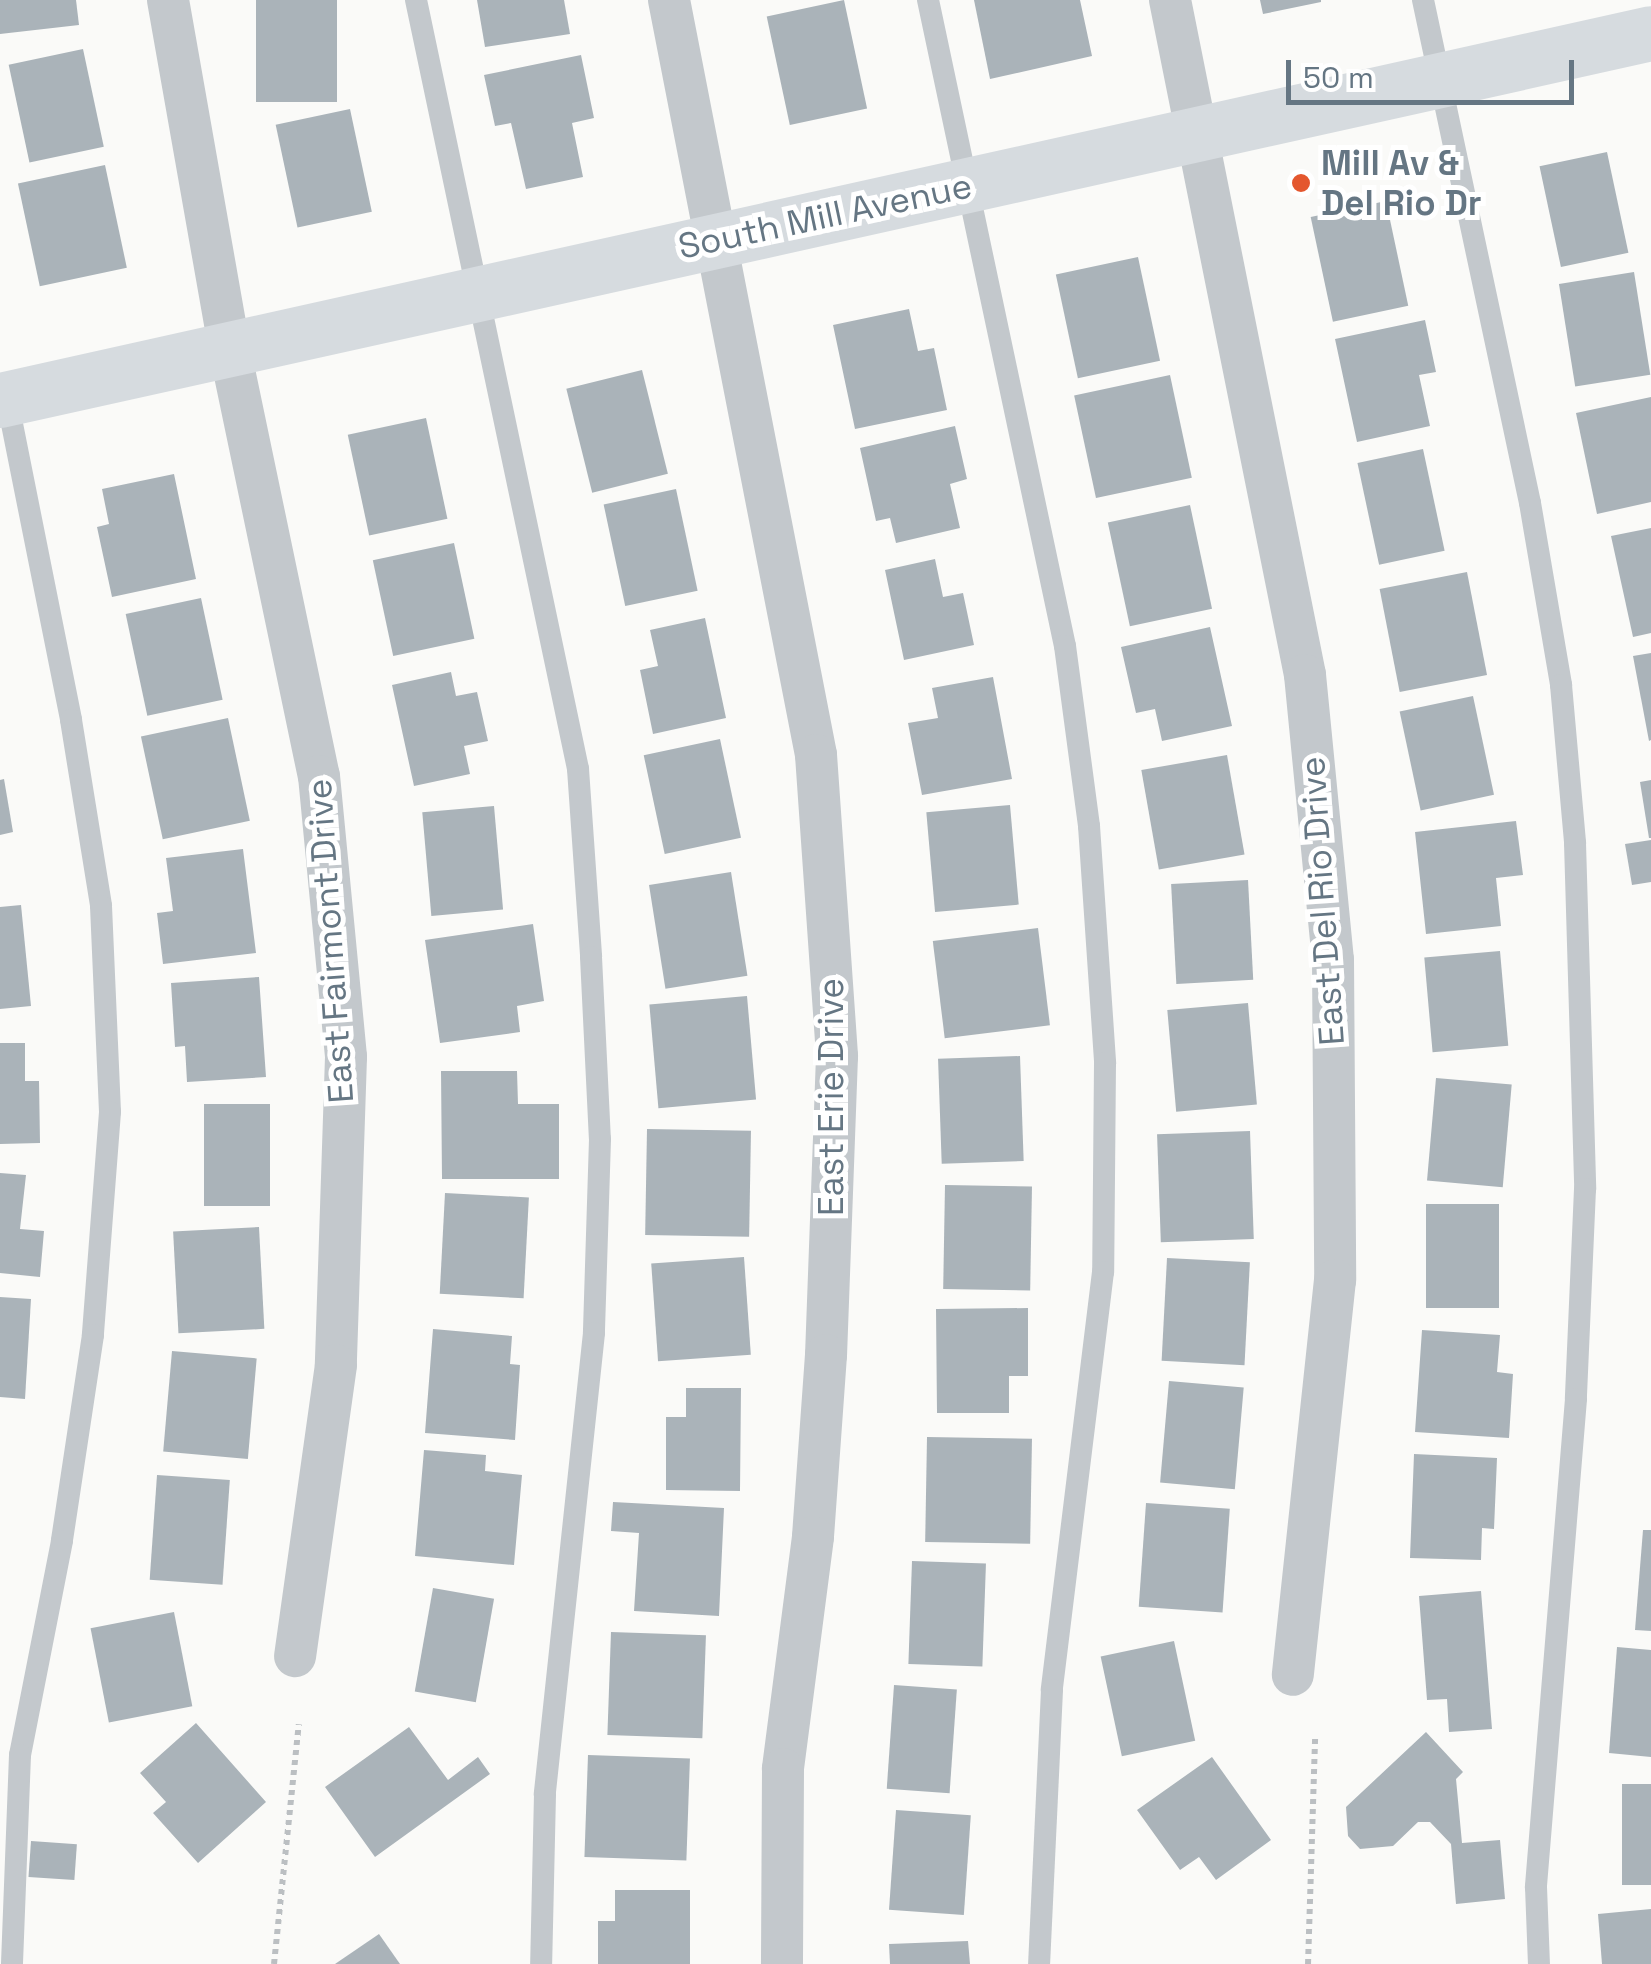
<!DOCTYPE html>
<html>
<head>
<meta charset="utf-8">
<style>
	body { margin:0 }
	#map { position:relative; width:1651px; height:1964px; overflow:hidden; background:#fafaf8; font-family:"Space Grotesk",sans-serif }
	div>[style] { position:absolute }
	[style*='--x'] { left:calc(var(--x)*1px); top:calc(var(--y)*1px); width:calc(var(--w)*1px); rotate:calc(var(--a)*1deg) }
	.building>* { inset:0; background:#aab3b9; transform-origin:0 0 }
	.path>* { height:6px; margin-top:-3px; transform-origin:0; background:repeating-linear-gradient(90deg,#bbbfc2 0 5px,transparent 0 10px) }
	.service>* { height:22px; margin:-11px; padding:0 11px; transform-origin:11px; border-radius:11px; background:#c3c8cc }
	.minor>* { height:42px; margin:-21px; padding:0 21px; transform-origin:21px; border-radius:21px; background:#c3c8cc }
	.secondary>* { height:55px; margin:-27.5px; padding:0 27.5px; transform-origin:27.5px; border-radius:27.5px; background:#d6dbdf }
	.dots>* { width:28px; height:28px; translate:-50% -50%; box-sizing:border-box; border:5px solid #fff; border-radius:50% }
	span { translate:-50% -50%; white-space:nowrap; text-align:center; line-height:1.15; -webkit-text-stroke:10px #fff; paint-order:stroke }
	.poi-label { font-size:35px; color:#657683; font-weight:700 }
	.left { translate:0 -50%; text-align:left }
	.street-label { font-size:35px; color:#657683 }
	.scale { position:absolute; left:1286px; top:60px; width:288px; height:45px; box-sizing:border-box; border:5px solid #657683; border-top:0; padding-left:12px; font-size:30px; line-height:35px; white-space:nowrap; color:#657683; -webkit-text-stroke:8px #fff; paint-order:stroke }
</style>
</head>
<body>
<div id="map">
	<div class="building">
		<i style="clip-path:polygon(0 0,76px 0,79px 25px,0 34px)"></i>
		<i style="left:256px;top:0;width:81px;height:102px"></i>
		<i style="clip-path:polygon(477px 0,564px 0,570px 34px,485px 47px)"></i>
		<i style="left:844px;top:0;width:111px;height:79px;rotate:78deg"></i>
		<i style="clip-path:polygon(974px 0,1080px 0,1092px 56px,990px 79px)"></i>
		<i style="clip-path:polygon(1260px 0,1321px 0,1321px 2px,1263px 14px)"></i>
		<i style="left:83px;top:49px;width:100px;height:76px;rotate:78deg"></i>
		<i style="clip-path:polygon(581px 55px,594px 118px,572px 123px,583px 177px,526px 189px,511px 123px,495px 126px,484px 75px)"></i>
		<i style="left:350px;top:109px;width:105px;height:76px;rotate:78deg"></i>
		<i style="left:1607px;top:152px;width:103px;height:69px;rotate:78deg"></i>
		<i style="left:105px;top:165px;width:105px;height:89px;rotate:78deg"></i>
		<i style="left:1386px;top:201px;width:107px;height:77px;rotate:78deg"></i>
		<i style="left:1138px;top:257px;width:106px;height:84px;rotate:78deg"></i>
		<i style="left:1634px;top:272px;width:104px;height:76px;rotate:81deg"></i>
		<i style="clip-path:polygon(909px 309px,918px 351px,934px 348px,947px 410px,855px 429px,833px 325px)"></i>
		<i style="clip-path:polygon(1425px 320px,1436px 372px,1419px 375px,1430px 426px,1357px 442px,1335px 339px)"></i>
		<i style="left:642px;top:370px;width:107px;height:78px;rotate:76deg"></i>
		<i style="left:1170px;top:375px;width:105px;height:98px;rotate:78deg"></i>
		<i style="clip-path:polygon(1651px 397px,1651px 502px,1597px 514px,1576px 413px)"></i>
		<i style="left:426px;top:418px;width:103px;height:80px;rotate:78deg"></i>
		<i style="clip-path:polygon(955px 426px,967px 479px,950px 484px,960px 528px,896px 543px,890px 518px,876px 521px,860px 448px)"></i>
		<i style="left:1423px;top:449px;width:104px;height:67px;rotate:78deg"></i>
		<i style="clip-path:polygon(174px 474px,196px 579px,112px 597px,97px 527px,109px 524px,102px 489px)"></i>
		<i style="left:676px;top:489px;width:104px;height:74px;rotate:78deg"></i>
		<i style="left:1190px;top:505px;width:106px;height:84px;rotate:78deg"></i>
		<i style="clip-path:polygon(1651px 528px,1651px 633px,1633px 637px,1611px 536px)"></i>
		<i style="left:454px;top:543px;width:98px;height:83px;rotate:78deg"></i>
		<i style="clip-path:polygon(935px 559px,943px 597px,963px 593px,974px 645px,904px 660px,885px 570px)"></i>
		<i style="left:1467px;top:572px;width:105px;height:89px;rotate:79deg"></i>
		<i style="left:201px;top:598px;width:104px;height:77px;rotate:78deg"></i>
		<i style="clip-path:polygon(705px 618px,726px 718px,653px 734px,640px 670px,658px 666px,650px 630px)"></i>
		<i style="clip-path:polygon(1210px 627px,1232px 726px,1162px 741px,1155px 709px,1136px 713px,1121px 647px)"></i>
		<i style="clip-path:polygon(1651px 653px,1651px 740px,1649px 741px,1633px 656px)"></i>
		<i style="clip-path:polygon(451px 672px,456px 696px,477px 692px,488px 741px,464px 746px,470px 774px,414px 786px,392px 685px)"></i>
		<i style="clip-path:polygon(993px 677px,1012px 779px,922px 795px,908px 723px,938px 718px,932px 688px)"></i>
		<i style="left:1473px;top:696px;width:101px;height:75px;rotate:78deg"></i>
		<i style="left:228px;top:718px;width:105px;height:89px;rotate:78deg"></i>
		<i style="left:720px;top:739px;width:101px;height:78px;rotate:78deg"></i>
		<i style="left:1227px;top:755px;width:101px;height:87px;rotate:80deg"></i>
		<i style="clip-path:polygon(4px 779px,13px 832px,0 835px,0 780px)"></i>
		<i style="clip-path:polygon(1651px 780px,1651px 838px,1649px 838px,1640px 782px)"></i>
		<i style="left:1010px;top:805px;width:100px;height:84px;rotate:85deg"></i>
		<i style="left:494px;top:806px;width:104px;height:72px;rotate:85deg"></i>
		<i style="clip-path:polygon(1516px 821px,1523px 875px,1496px 878px,1501px 926px,1426px 934px,1415px 832px)"></i>
		<i style="clip-path:polygon(1651px 840px,1651px 882px,1632px 885px,1625px 844px)"></i>
		<i style="clip-path:polygon(243px 849px,256px 953px,163px 964px,157px 913px,173px 911px,166px 858px)"></i>
		<i style="left:731px;top:872px;width:105px;height:83px;rotate:81deg"></i>
		<i style="left:1248px;top:880px;width:100px;height:77px;rotate:87deg"></i>
		<i style="clip-path:polygon(21px 905px,31px 1006px,0 1009px,0 907px)"></i>
		<i style="clip-path:polygon(533px 924px,544px 1001px,517px 1006px,520px 1032px,440px 1043px,425px 940px)"></i>
		<i style="left:1038px;top:928px;width:98px;height:106px;rotate:83deg"></i>
		<i style="left:1500px;top:951px;width:95px;height:76px;rotate:85deg"></i>
		<i style="clip-path:polygon(259px 977px,266px 1077px,187px 1082px,185px 1046px,175px 1047px,171px 983px)"></i>
		<i style="left:747px;top:996px;width:104px;height:98px;rotate:85deg"></i>
		<i style="left:1248px;top:1003px;width:102px;height:81px;rotate:85deg"></i>
		<i style="clip-path:polygon(0 1043px,25px 1043px,25px 1081px,39px 1081px,40px 1143px,0 1144px)"></i>
		<i style="left:1020px;top:1056px;width:105px;height:82px;rotate:88deg"></i>
		<i style="clip-path:polygon(441px 1071px,517px 1071px,518px 1104px,559px 1104px,559px 1179px,442px 1179px)"></i>
		<i style="left:1436px;top:1078px;width:76px;height:103px;rotate:5deg"></i>
		<i style="left:270px;top:1104px;width:102px;height:66px;rotate:90deg"></i>
		<i style="left:647px;top:1129px;width:104px;height:106px;rotate:1deg"></i>
		<i style="left:1250px;top:1131px;width:108px;height:93px;rotate:88deg"></i>
		<i style="clip-path:polygon(0 1173px,26px 1175px,20px 1229px,44px 1231px,40px 1277px,0 1273px)"></i>
		<i style="left:945px;top:1185px;width:87px;height:104px;rotate:1deg"></i>
		<i style="left:445px;top:1193px;width:84px;height:101px;rotate:3deg"></i>
		<i style="left:1426px;top:1204px;width:73px;height:104px"></i>
		<i style="left:259px;top:1227px;width:102px;height:86px;rotate:87deg"></i>
		<i style="left:744px;top:1257px;width:98px;height:93px;rotate:86deg"></i>
		<i style="left:1167px;top:1258px;width:83px;height:103px;rotate:3deg"></i>
		<i style="clip-path:polygon(0 1297px,31px 1299px,25px 1399px,0 1397px)"></i>
		<i style="clip-path:polygon(1028px 1308px,1028px 1376px,1009px 1376px,1009px 1413px,937px 1413px,936px 1309px)"></i>
		<i style="clip-path:polygon(433px 1329px,512px 1336px,510px 1364px,520px 1365px,515px 1440px,425px 1433px)"></i>
		<i style="clip-path:polygon(1422px 1330px,1500px 1335px,1497px 1372px,1513px 1374px,1509px 1438px,1415px 1432px)"></i>
		<i style="left:172px;top:1351px;width:85px;height:101px;rotate:5deg"></i>
		<i style="left:1169px;top:1381px;width:75px;height:102px;rotate:5deg"></i>
		<i style="clip-path:polygon(686px 1388px,741px 1388px,740px 1491px,666px 1490px,666px 1417px,686px 1417px)"></i>
		<i style="left:927px;top:1437px;width:105px;height:105px;rotate:1deg"></i>
		<i style="clip-path:polygon(424px 1450px,486px 1455px,485px 1471px,522px 1475px,514px 1565px,415px 1556px)"></i>
		<i style="clip-path:polygon(1414px 1454px,1497px 1458px,1494px 1529px,1482px 1528px,1481px 1560px,1410px 1558px)"></i>
		<i style="left:157px;top:1475px;width:73px;height:105px;rotate:4deg"></i>
		<i style="clip-path:polygon(613px 1502px,724px 1508px,719px 1616px,634px 1611px,639px 1533px,611px 1531px)"></i>
		<i style="left:1146px;top:1503px;width:84px;height:104px;rotate:4deg"></i>
		<i style="clip-path:polygon(1643px 1530px,1651px 1530px,1651px 1631px,1635px 1630px)"></i>
		<i style="left:912px;top:1561px;width:74px;height:103px;rotate:2deg"></i>
		<i style="left:433px;top:1588px;width:62px;height:105px;rotate:10deg"></i>
		<i style="clip-path:polygon(1481px 1591px,1492px 1729px,1449px 1732px,1447px 1699px,1427px 1700px,1419px 1596px)"></i>
		<i style="left:174px;top:1612px;width:96px;height:85px;rotate:79deg"></i>
		<i style="left:611px;top:1632px;width:95px;height:103px;rotate:2deg"></i>
		<i style="left:1174px;top:1641px;width:102px;height:75px;rotate:78deg"></i>
		<i style="clip-path:polygon(1617px 1647px,1651px 1650px,1651px 1757px,1609px 1753px)"></i>
		<i style="left:894px;top:1685px;width:63px;height:104px;rotate:4deg"></i>
		<i style="clip-path:polygon(196px 1723px,266px 1802px,198px 1863px,153px 1813px,166px 1802px,140px 1773px)"></i>
		<i style="clip-path:polygon(409px 1727px,448px 1780px,478px 1757px,490px 1774px,375px 1857px,325px 1787px)"></i>
		<i style="clip-path:polygon(1426px 1732px,1463px 1772px,1456px 1779px,1462px 1843px,1500px 1840px,1505px 1899px,1456px 1904px,1451px 1844px,1430px 1822px,1418px 1822px,1393px 1846px,1360px 1849px,1348px 1836px,1346px 1807px)"></i>
		<i style="left:588px;top:1755px;width:102px;height:102px;rotate:2deg"></i>
		<i style="clip-path:polygon(1212px 1757px,1271px 1840px,1216px 1880px,1199px 1857px,1180px 1870px,1137px 1810px)"></i>
		<i style="left:1651px;top:1784px;width:101px;height:29px;rotate:90deg"></i>
		<i style="left:896px;top:1810px;width:75px;height:100px;rotate:4deg"></i>
		<i style="left:31px;top:1841px;width:46px;height:36px;rotate:4deg"></i>
		<i style="clip-path:polygon(615px 1890px,690px 1890px,690px 1964px,598px 1964px,598px 1921px,615px 1921px)"></i>
		<i style="clip-path:polygon(1651px 1909px,1651px 1964px,1602px 1964px,1598px 1914px)"></i>
		<i style="clip-path:polygon(379px 1934px,400px 1964px,335px 1964px)"></i>
		<i style="clip-path:polygon(968px 1941px,970px 1964px,890px 1964px,889px 1944px)"></i>
	</div>
	<div class="path">
		<i style="--x:274;--y:1964;--w:241;--a:-84.1"></i>
		<i style="--x:1308;--y:1964;--w:228;--a:-88.2"></i>
	</div>
	<div class="service">
		<i style="--x:416;--y:0;--w:786;--a:78.1"></i>
		<i style="--x:578;--y:769;--w:188;--a:86"></i>
		<i style="--x:591;--y:957;--w:182;--a:87.2"></i>
		<i style="--x:600;--y:1139;--w:194;--a:91.8"></i>
		<i style="--x:594;--y:1333;--w:464;--a:96.1"></i>
		<i style="--x:545;--y:1794;--w:170;--a:91.3"></i>
		<i style="--x:928;--y:0;--w:660;--a:78.03"></i>
		<i style="--x:1065;--y:646;--w:182;--a:82.4"></i>
		<i style="--x:1089;--y:826;--w:238;--a:86.1"></i>
		<i style="--x:1105;--y:1063;--w:209;--a:90.5"></i>
		<i style="--x:1103;--y:1272;--w:421;--a:97"></i>
		<i style="--x:1052;--y:1690;--w:274;--a:92.7"></i>
		<i style="--x:1423;--y:0;--w:514;--a:77.99"></i>
		<i style="--x:1530;--y:503;--w:185;--a:80.3"></i>
		<i style="--x:1561;--y:685;--w:159;--a:84.9"></i>
		<i style="--x:1575;--y:843;--w:346;--a:88.3"></i>
		<i style="--x:1585;--y:1189;--w:210;--a:92.5"></i>
		<i style="--x:1576;--y:1399;--w:490;--a:94.7"></i>
		<i style="--x:1536;--y:1887;--w:77;--a:87.8"></i>
		<i style="--x:7;--y:399;--w:327;--a:78.7"></i>
		<i style="--x:71;--y:720;--w:188;--a:80.8"></i>
		<i style="--x:101;--y:906;--w:206;--a:87.5"></i>
		<i style="--x:110;--y:1112;--w:224;--a:94.4"></i>
		<i style="--x:93;--y:1335;--w:208;--a:98.6"></i>
		<i style="--x:62;--y:1541;--w:218;--a:101.1"></i>
		<i style="--x:20;--y:1755;--w:209;--a:92.2"></i>
	</div>
	<div class="minor">
		<i style="--x:168;--y:0;--w:356;--a:80"></i>
		<i style="--x:230;--y:351;--w:434;--a:78.2"></i>
		<i style="--x:319;--y:776;--w:282;--a:84.5"></i>
		<i style="--x:346;--y:1057;--w:308;--a:91.9"></i>
		<i style="--x:336;--y:1365;--w:294;--a:98"></i>
		<i style="--x:669;--y:0;--w:769;--a:78.98"></i>
		<i style="--x:816;--y:755;--w:302;--a:86"></i>
		<i style="--x:837;--y:1056;--w:299;--a:92.1"></i>
		<i style="--x:826;--y:1355;--w:182;--a:94.1"></i>
		<i style="--x:813;--y:1537;--w:234;--a:97.4"></i>
		<i style="--x:783;--y:1769;--w:195;--a:90.3"></i>
		<i style="--x:1170;--y:0;--w:688;--a:78.69"></i>
		<i style="--x:1305;--y:675;--w:286;--a:84.4"></i>
		<i style="--x:1333;--y:960;--w:320;--a:89.6"></i>
		<i style="--x:1335;--y:1280;--w:397;--a:96.1"></i>
	</div>
	<div class="secondary">
		<i style="--x:0;--y:400;--w:1691;--a:-12.53"></i>
	</div>
	<div class="dots">
		<i style="left:1301px;top:183px;background:#e4572e"></i>
	</div>
	<div class="poi-label">
		<span class="left" style="left:1321px;top:183px">Mill Av &amp;<br>Del Rio Dr</span>
	</div>
	<div class="street-label">
		<span style="left:825px;top:216px;rotate:-12deg">South Mill Avenue</span>
		<span style="left:1322px;top:901px;rotate:-94deg">East Del Rio Drive</span>
		<span style="left:330px;top:941px;rotate:-94deg">East Fairmont Drive</span>
		<span style="left:831px;top:1097px;rotate:-90deg">East Erie Drive</span>
	</div>
	<div class="scale">50 m</div>
</div>
</body>
</html>
